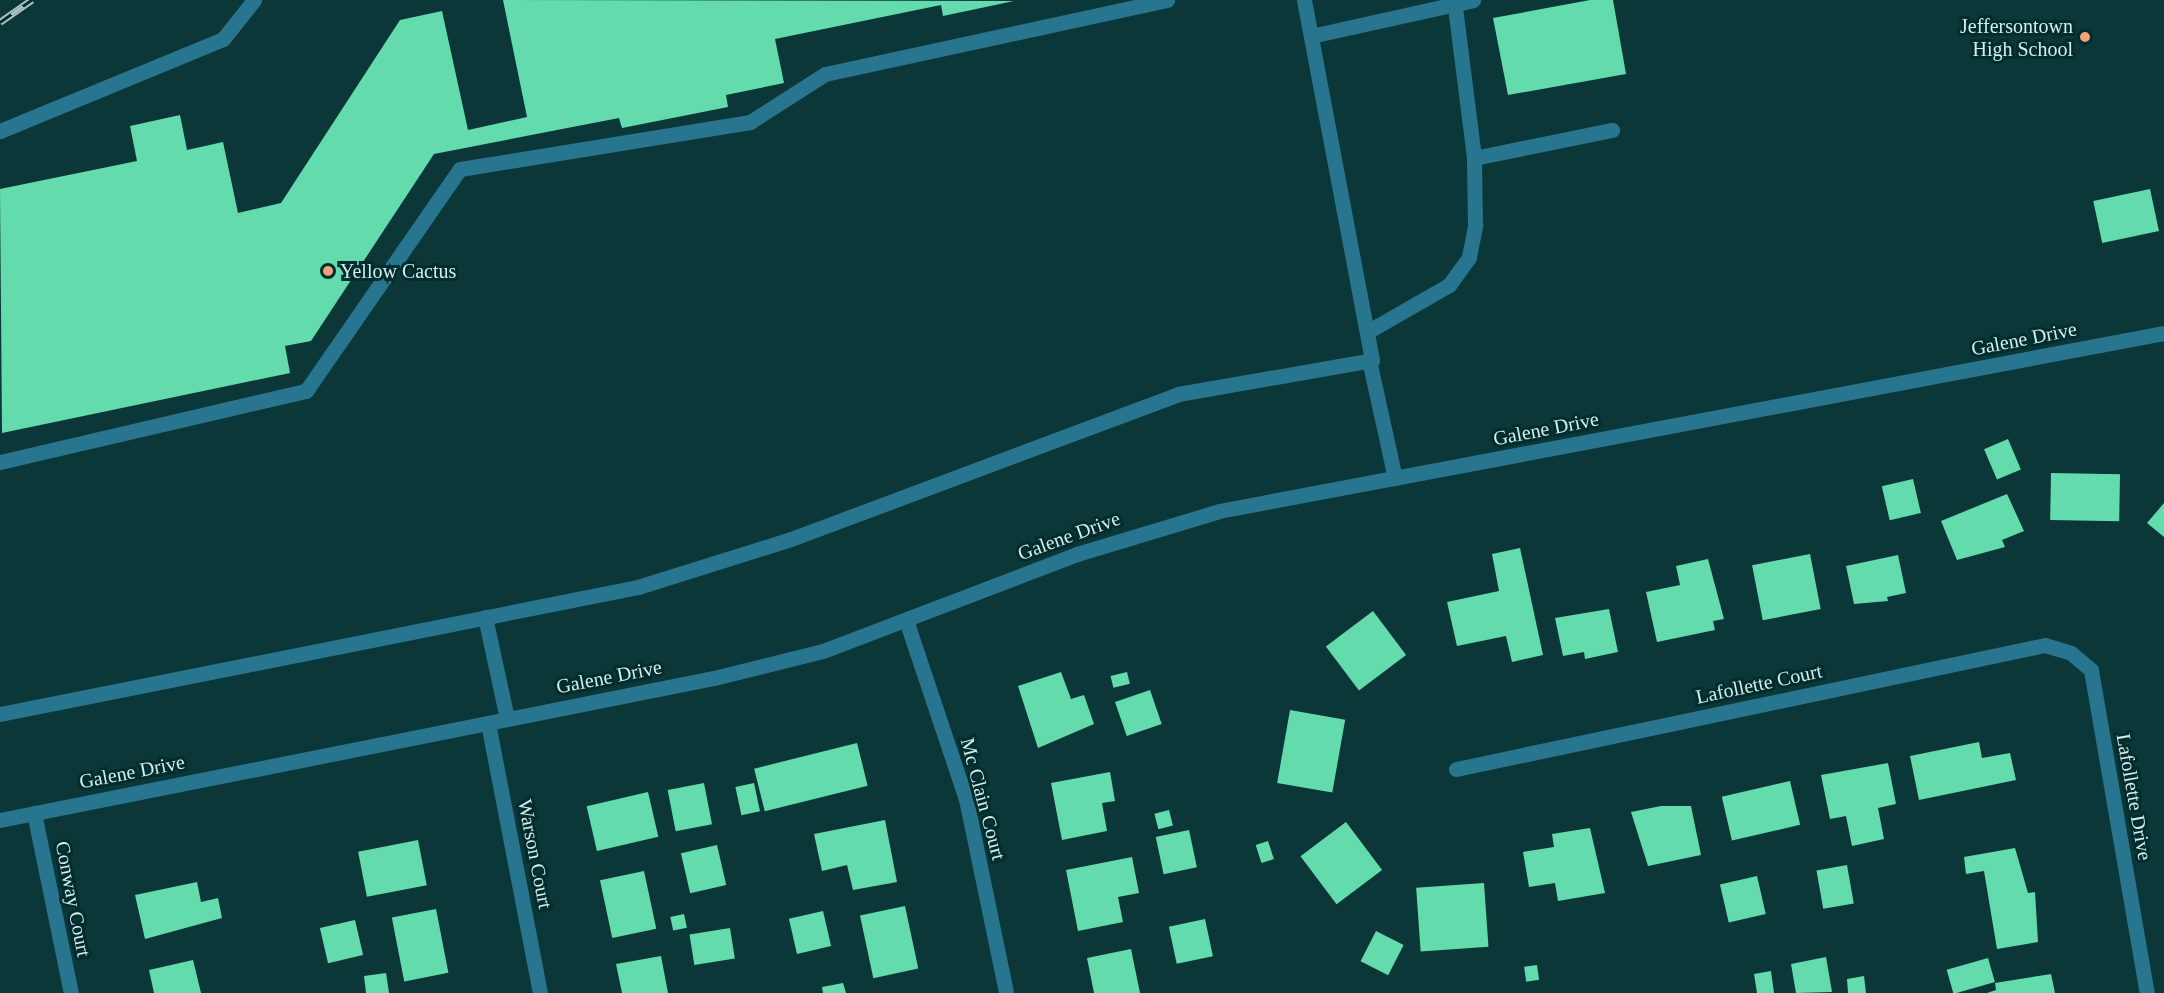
<!DOCTYPE html>
<html>
<head>
<meta charset="utf-8">
<style>
	body { margin:0 }
	#map { position:relative; width:2164px; height:993px; overflow:hidden; background:#0c3738; font-family:Georgia,serif }
	div>[style] { position:absolute }
	[style*='--x'] { left:calc(var(--x)*1px); top:calc(var(--y)*1px); width:calc(var(--w)*1px); rotate:calc(var(--a)*1deg) }
	.building>* { inset:0; background:#64dbad; transform-origin:0 0 }
	.service>* { height:15px; margin:-7.5px; padding:0 7.5px; transform-origin:7.5px; border-radius:7.5px; background:#287590 }
	.minor>* { height:15px; margin:-7.5px; padding:0 7.5px; transform-origin:7.5px; border-radius:7.5px; background:#287590 }
	.tertiary>* { height:15px; margin:-7.5px; padding:0 7.5px; transform-origin:7.5px; border-radius:7.5px; background:#287590 }
	.rail>* { height:7px; margin-top:-3.5px; transform-origin:0; background:repeating-linear-gradient(90deg,#002d2d 0 14px,#a9c3c4 0 28px); box-sizing:border-box; border-block:2px solid #a9c3c4 }
	.dots>* { width:16px; height:16px; translate:-50% -50%; box-sizing:border-box; border:3px solid #002d2d; border-radius:50% }
	span { translate:-50% -50%; white-space:nowrap; text-align:center; line-height:1.15; -webkit-text-stroke:6px #002d2d; paint-order:stroke }
	.poi-label { font-size:20px; color:#d7ecec }
	.right { translate:-100% -50%; text-align:right }
	.left { translate:0 -50%; text-align:left }
	.street-label { font-size:20px; color:#d7ecec }
</style>
</head>
<body>
<div id="map">
	<div class="building">
		<i style="clip-path:polygon(503px 0,1014px 1px,943px 16px,941px 5px,775px 39px,784px 83px,726px 95px,728px 107px,622px 128px,619px 118px,434px 154px,311px 341px,285px 346px,290px 373px,2px 433px,0 189px,137px 161px,130px 126px,180px 115px,187px 150px,223px 142px,238px 213px,281px 203px,400px 20px,442px 11px,468px 130px,527px 117px)"></i>
		<i style="clip-path:polygon(1590px 0,1613px 0,1626px 74px,1508px 95px,1493px 18px)"></i>
		<i style="left:2150px;top:189px;width:43px;height:58px;rotate:78deg"></i>
		<i style="left:2008px;top:439px;width:33px;height:26px;rotate:67deg"></i>
		<i style="left:2051px;top:473px;width:69px;height:47px;rotate:1deg"></i>
		<i style="left:1913px;top:479px;width:35px;height:32px;rotate:77deg"></i>
		<i style="clip-path:polygon(2007px 494px,2024px 531px,2002px 540px,2005px 547px,1957px 560px,1941px 521px)"></i>
		<i style="clip-path:polygon(2164px 503px,2164px 537px,2147px 523px)"></i>
		<i style="clip-path:polygon(1520px 548px,1543px 655px,1512px 662px,1506px 636px,1457px 646px,1447px 602px,1499px 591px,1492px 554px)"></i>
		<i style="left:1810px;top:554px;width:56px;height:59px;rotate:79deg"></i>
		<i style="clip-path:polygon(1898px 555px,1906px 593px,1887px 597px,1888px 601px,1854px 604px,1846px 566px)"></i>
		<i style="clip-path:polygon(1708px 559px,1724px 619px,1713px 621px,1715px 630px,1657px 642px,1646px 592px,1680px 585px,1676px 566px)"></i>
		<i style="clip-path:polygon(1609px 609px,1618px 652px,1585px 659px,1584px 652px,1563px 656px,1555px 618px)"></i>
		<i style="left:1373px;top:611px;width:55px;height:59px;rotate:53deg"></i>
		<i style="clip-path:polygon(1061px 672px,1071px 699px,1084px 695px,1094px 724px,1038px 748px,1018px 686px)"></i>
		<i style="left:1127px;top:672px;width:12px;height:17px;rotate:76deg"></i>
		<i style="left:1150px;top:690px;width:36px;height:37px;rotate:71deg"></i>
		<i style="left:1290px;top:710px;width:56px;height:74px;rotate:10deg"></i>
		<i style="clip-path:polygon(1979px 742px,1982px 758px,2010px 753px,2016px 780px,1919px 800px,1910px 756px)"></i>
		<i style="left:857px;top:743px;width:44px;height:106px;rotate:76deg"></i>
		<i style="clip-path:polygon(1888px 763px,1896px 804px,1878px 808px,1884px 839px,1852px 846px,1846px 816px,1830px 819px,1821px 775px)"></i>
		<i style="clip-path:polygon(1110px 772px,1115px 801px,1102px 803px,1107px 831px,1062px 840px,1051px 783px)"></i>
		<i style="left:1790px;top:781px;width:45px;height:70px;rotate:77deg"></i>
		<i style="left:704px;top:783px;width:42px;height:37px;rotate:79deg"></i>
		<i style="left:754px;top:783px;width:29px;height:19px;rotate:78deg"></i>
		<i style="left:648px;top:792px;width:46px;height:63px;rotate:77deg"></i>
		<i style="clip-path:polygon(1661px 806px,1691px 806px,1701px 855px,1648px 866px,1631px 812px)"></i>
		<i style="left:1169px;top:810px;width:16px;height:15px;rotate:76deg"></i>
		<i style="clip-path:polygon(885px 820px,897px 882px,853px 890px,847px 865px,822px 871px,814px 834px)"></i>
		<i style="left:1346px;top:822px;width:60px;height:57px;rotate:53deg"></i>
		<i style="clip-path:polygon(1590px 828px,1605px 893px,1558px 901px,1555px 883px,1529px 887px,1523px 852px,1554px 847px,1552px 834px)"></i>
		<i style="left:1189px;top:830px;width:38px;height:34px;rotate:78deg"></i>
		<i style="left:418px;top:840px;width:46px;height:61px;rotate:79deg"></i>
		<i style="left:1268px;top:841px;width:19px;height:13px;rotate:72deg"></i>
		<i style="left:717px;top:845px;width:41px;height:37px;rotate:77deg"></i>
		<i style="clip-path:polygon(2015px 848px,2028px 893px,2035px 892px,2038px 942px,1997px 949px,1984px 871px,1966px 874px,1964px 857px)"></i>
		<i style="clip-path:polygon(1132px 857px,1139px 893px,1118px 897px,1123px 922px,1078px 931px,1066px 870px)"></i>
		<i style="left:1847px;top:865px;width:39px;height:31px;rotate:80deg"></i>
		<i style="left:644px;top:871px;width:59px;height:45px;rotate:78deg"></i>
		<i style="left:1757px;top:876px;width:39px;height:38px;rotate:77deg"></i>
		<i style="clip-path:polygon(197px 882px,201px 902px,218px 898px,222px 918px,145px 939px,135px 895px)"></i>
		<i style="left:1484px;top:883px;width:64px;height:68px;rotate:86deg"></i>
		<i style="left:905px;top:906px;width:64px;height:46px;rotate:78deg"></i>
		<i style="left:436px;top:909px;width:65px;height:45px;rotate:79deg"></i>
		<i style="left:823px;top:911px;width:36px;height:35px;rotate:77deg"></i>
		<i style="left:684px;top:914px;width:14px;height:14px;rotate:78deg"></i>
		<i style="left:1205px;top:919px;width:38px;height:37px;rotate:78deg"></i>
		<i style="left:355px;top:920px;width:36px;height:36px;rotate:77deg"></i>
		<i style="left:730px;top:928px;width:31px;height:41px;rotate:81deg"></i>
		<i style="left:1376px;top:931px;width:31px;height:34px;rotate:27deg"></i>
		<i style="clip-path:polygon(1131px 949px,1140px 993px,1094px 993px,1087px 958px)"></i>
		<i style="clip-path:polygon(661px 956px,668px 993px,622px 993px,616px 964px)"></i>
		<i style="clip-path:polygon(1826px 957px,1832px 992px,1796px 993px,1791px 964px)"></i>
		<i style="left:1988px;top:958px;width:25px;height:43px;rotate:74deg"></i>
		<i style="clip-path:polygon(193px 960px,201px 993px,154px 993px,149px 970px)"></i>
		<i style="left:1537px;top:965px;width:15px;height:13px;rotate:82deg"></i>
		<i style="clip-path:polygon(1771px 971px,1774px 993px,1757px 993px,1754px 974px)"></i>
		<i style="clip-path:polygon(386px 973px,389px 993px,366px 993px,364px 976px)"></i>
		<i style="clip-path:polygon(2051px 974px,2055px 993px,1987px 993px,1996px 990px,1995px 983px)"></i>
		<i style="clip-path:polygon(1864px 976px,1866px 993px,1848px 993px,1847px 979px)"></i>
		<i style="clip-path:polygon(843px 983px,846px 993px,823px 993px,822px 987px)"></i>
	</div>
	<div class="service">
		<i style="--x:1455;--y:7;--w:152;--a:82.8"></i>
		<i style="--x:1474;--y:158;--w:141;--a:-11.5"></i>
		<i style="--x:1311;--y:36;--w:166;--a:-12.5"></i>
		<i style="--x:0;--y:131;--w:241;--a:-22.4"></i>
		<i style="--x:223;--y:39;--w:50;--a:-51.5"></i>
		<i style="--x:1367;--y:332;--w:95;--a:-29.8"></i>
		<i style="--x:1449;--y:285;--w:34;--a:-54"></i>
		<i style="--x:1469;--y:257;--w:33;--a:-79"></i>
		<i style="--x:1475;--y:225;--w:67;--a:-90.9"></i>
		<i style="--x:1369;--y:360;--w:121;--a:77.6"></i>
		<i style="--x:0;--y:462;--w:314;--a:-13.1"></i>
		<i style="--x:306;--y:391;--w:270;--a:-55.3"></i>
		<i style="--x:460;--y:169;--w:294;--a:-9.2"></i>
		<i style="--x:750;--y:122;--w:89;--a:-32.6"></i>
		<i style="--x:825;--y:74;--w:350;--a:-12.2"></i>
		<i style="--x:485;--y:617;--w:104;--a:77.8"></i>
		<i style="--x:0;--y:714;--w:651;--a:-11.26"></i>
		<i style="--x:638;--y:587;--w:160;--a:-17.4"></i>
		<i style="--x:791;--y:539;--w:413;--a:-20.5"></i>
		<i style="--x:1178;--y:394;--w:197;--a:-9.9"></i>
		<i style="--x:1372;--y:360;--w:366;--a:-100.7"></i>
	</div>
	<div class="minor">
		<i style="--x:906;--y:620;--w:189;--a:71.5"></i>
		<i style="--x:966;--y:799;--w:198;--a:78.3"></i>
		<i style="--x:488;--y:723;--w:275;--a:79.1"></i>
		<i style="--x:1456;--y:769;--w:602;--a:-11.89"></i>
		<i style="--x:2045;--y:645;--w:27;--a:17"></i>
		<i style="--x:2071;--y:653;--w:26;--a:40"></i>
		<i style="--x:2091;--y:670;--w:328;--a:80.2"></i>
		<i style="--x:34;--y:813;--w:184;--a:78.4"></i>
	</div>
	<div class="tertiary">
		<i style="--x:0;--y:820;--w:728;--a:-11.25"></i>
		<i style="--x:714;--y:678;--w:112;--a:-13.9"></i>
		<i style="--x:823;--y:651;--w:272;--a:-20.9"></i>
		<i style="--x:1077;--y:554;--w:148;--a:-16.8"></i>
		<i style="--x:1219;--y:511;--w:962;--a:-10.67"></i>
	</div>
	<div class="rail">
		<i style="--x:0;--y:22;--w:39;--a:-35"></i>
	</div>
	<div class="dots">
		<i style="left:2085px;top:37px;background:#f1a17b"></i>
		<i style="left:328px;top:271px;background:#f1a17b"></i>
	</div>
	<div class="poi-label">
		<span class="right" style="left:2073px;top:38px">Jeffersontown<br>High School</span>
		<span class="left" style="left:340px;top:271px">Yellow Cactus</span>
	</div>
	<div class="street-label">
		<span style="left:2024px;top:339px;rotate:-11deg">Galene Drive</span>
		<span style="left:1546px;top:429px;rotate:-11deg">Galene Drive</span>
		<span style="left:1069px;top:536px;rotate:-20deg">Galene Drive</span>
		<span style="left:609px;top:677px;rotate:-11deg">Galene Drive</span>
		<span style="left:1759px;top:684px;rotate:-12deg">Lafollette Court</span>
		<span style="left:132px;top:772px;rotate:-11deg">Galene Drive</span>
		<span style="left:2134px;top:797px;rotate:80deg">Lafollette Drive</span>
		<span style="left:983px;top:799px;rotate:75deg">Mc Clain Court</span>
		<span style="left:535px;top:854px;rotate:79deg">Warson Court</span>
		<span style="left:73px;top:899px;rotate:79deg">Conway Court</span>
	</div>
</div>
</body>
</html>
